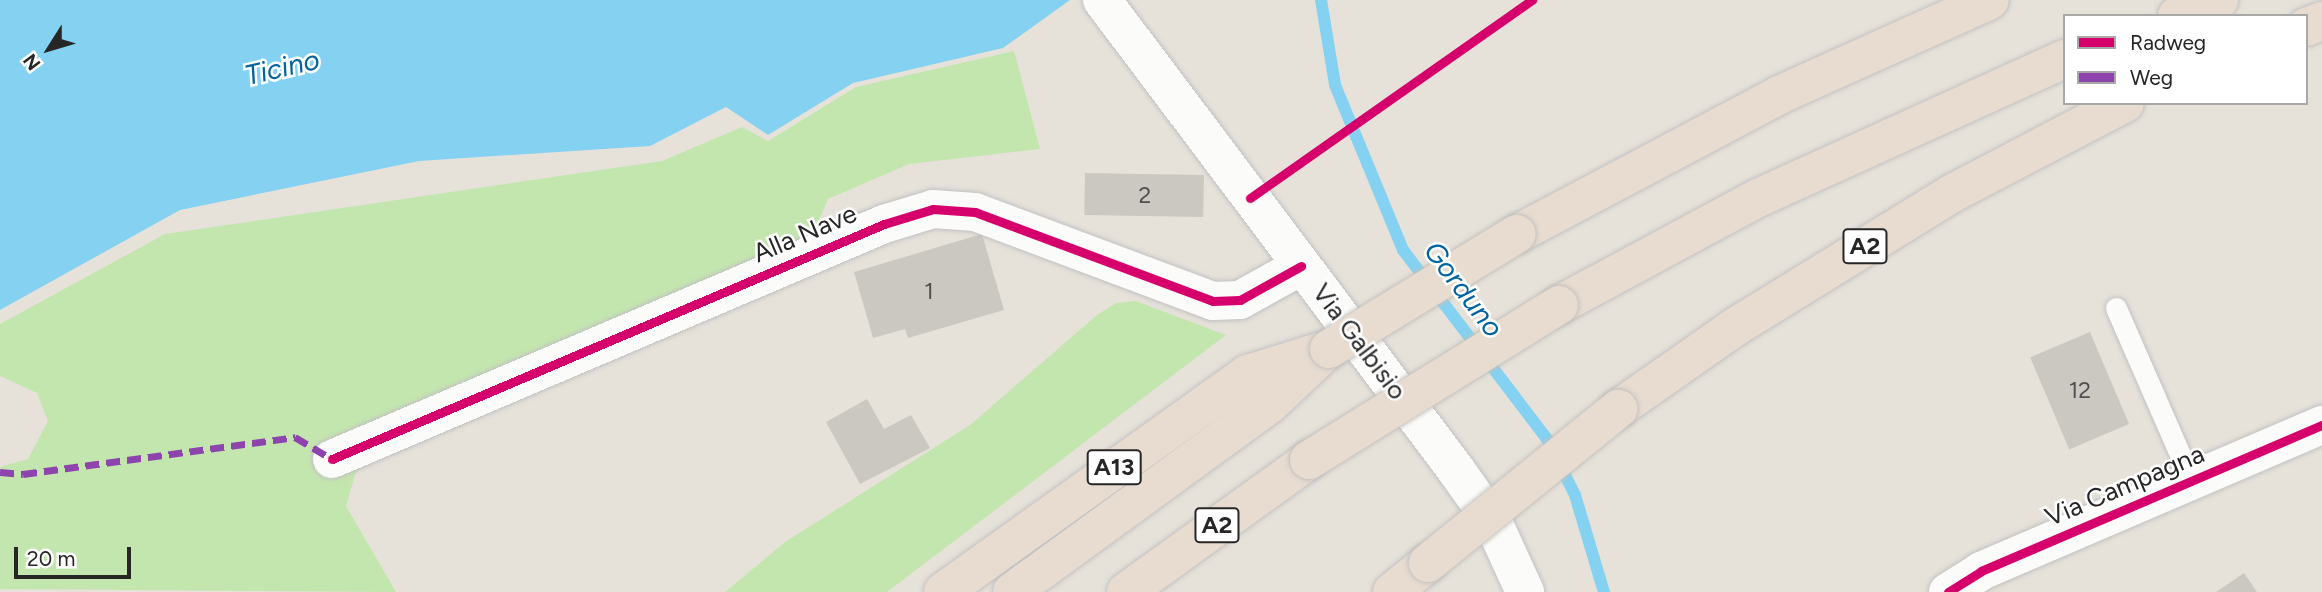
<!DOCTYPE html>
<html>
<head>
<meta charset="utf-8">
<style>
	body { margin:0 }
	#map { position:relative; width:2322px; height:592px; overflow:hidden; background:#e6e2da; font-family:Figtree,sans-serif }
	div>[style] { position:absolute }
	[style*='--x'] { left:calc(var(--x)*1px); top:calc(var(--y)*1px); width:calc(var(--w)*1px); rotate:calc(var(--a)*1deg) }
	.green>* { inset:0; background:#c3e6af }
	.water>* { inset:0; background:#85d1f1 }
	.stream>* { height:12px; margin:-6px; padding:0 6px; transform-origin:6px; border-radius:6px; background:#85d1f1 }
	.building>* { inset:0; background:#cbc8c2; transform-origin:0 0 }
	.roads { filter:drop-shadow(0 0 2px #c2c1c2) drop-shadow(0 0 2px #c2c1c2) }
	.service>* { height:21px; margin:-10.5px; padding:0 10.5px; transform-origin:10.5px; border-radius:10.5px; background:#fbfbf9 }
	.minor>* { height:38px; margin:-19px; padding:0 19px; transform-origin:19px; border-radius:19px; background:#fbfbf9 }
	.secondary>* { height:38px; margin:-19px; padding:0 19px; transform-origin:19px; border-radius:19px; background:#fbfbf9 }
	.motorway>* { height:38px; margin:-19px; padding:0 19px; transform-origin:19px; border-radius:19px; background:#e8dcd1 }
	.bridges { filter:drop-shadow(0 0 2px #c3c1be) drop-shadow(0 0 2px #c3c1be) }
	.motorway-bridge>* { height:38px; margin:-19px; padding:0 19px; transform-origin:19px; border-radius:19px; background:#e8dcd1 }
	.quiet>* { height:7px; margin-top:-3.5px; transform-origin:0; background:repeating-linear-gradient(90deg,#8e44ad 0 14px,transparent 0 21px) }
	.cycleway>* { height:9px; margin:-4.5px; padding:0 4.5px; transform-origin:4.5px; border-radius:4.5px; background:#d6006c }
	span { translate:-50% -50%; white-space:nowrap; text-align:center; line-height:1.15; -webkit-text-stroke:5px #fff; paint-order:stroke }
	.number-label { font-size:23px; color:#51504f }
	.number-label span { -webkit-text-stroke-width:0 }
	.shield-label span { padding:2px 5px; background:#fff; border:2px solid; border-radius:5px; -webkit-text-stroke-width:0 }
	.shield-label { font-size:24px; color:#262626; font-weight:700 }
	.street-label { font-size:26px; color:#262626 }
	.water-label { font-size:28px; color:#0063a1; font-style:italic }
	.legend { position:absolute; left:2063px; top:14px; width:245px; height:91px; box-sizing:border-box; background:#fff; border:2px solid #a8a8a8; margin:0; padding:9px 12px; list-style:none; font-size:21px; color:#262626 }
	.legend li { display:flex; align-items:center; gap:14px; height:35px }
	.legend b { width:35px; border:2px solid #a8a8a8 }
	.north { position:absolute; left:14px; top:14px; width:70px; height:70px; -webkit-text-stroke:5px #fff; paint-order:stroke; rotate:233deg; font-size:19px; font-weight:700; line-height:28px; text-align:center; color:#262626 }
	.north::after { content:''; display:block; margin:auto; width:24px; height:32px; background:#262626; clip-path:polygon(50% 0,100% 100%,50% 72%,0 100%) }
	.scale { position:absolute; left:14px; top:547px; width:117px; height:32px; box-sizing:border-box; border:4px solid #262626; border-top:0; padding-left:9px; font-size:21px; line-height:24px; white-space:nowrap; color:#262626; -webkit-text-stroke:5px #fff; paint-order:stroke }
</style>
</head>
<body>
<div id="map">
	<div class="green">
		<i style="clip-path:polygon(1014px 51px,1040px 149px,909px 164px,828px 199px,813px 235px,394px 425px,355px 475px,346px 506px,396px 592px,0 589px,0 467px,28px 459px,48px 421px,37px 393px,0 376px,0 324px,165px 234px,662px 161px,742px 127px,768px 141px,856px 87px)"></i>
		<i style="clip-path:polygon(1136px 301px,1226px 335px,887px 592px,725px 592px,785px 542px,970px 425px,1097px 315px,1116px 303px)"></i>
	</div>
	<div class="water">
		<i style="clip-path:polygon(0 0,1070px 0,1003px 48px,853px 83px,768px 135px,726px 107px,650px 146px,419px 161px,180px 210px,0 310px)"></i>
	</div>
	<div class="stream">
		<i style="--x:1321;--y:0;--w:86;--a:80.6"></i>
		<i style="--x:1335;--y:85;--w:178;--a:67.6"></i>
		<i style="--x:1403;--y:250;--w:238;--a:52.7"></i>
		<i style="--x:1547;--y:439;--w:63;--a:63.4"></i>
		<i style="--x:1575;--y:495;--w:101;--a:73.4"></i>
	</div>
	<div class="building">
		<i style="left:1085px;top:173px;width:119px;height:42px;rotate:1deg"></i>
		<i style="clip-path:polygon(982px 234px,1004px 310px,908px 338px,905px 329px,873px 338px,854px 272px)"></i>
		<i style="left:2090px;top:332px;width:100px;height:65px;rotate:67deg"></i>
		<i style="clip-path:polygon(867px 399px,884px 429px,911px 415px,930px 448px,860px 484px,826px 422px)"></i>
		<i style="clip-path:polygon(2244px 573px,2257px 592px,2216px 592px)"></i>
	</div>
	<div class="roads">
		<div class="service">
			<i style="--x:2116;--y:308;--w:188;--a:66.4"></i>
		</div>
		<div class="minor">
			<i style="--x:332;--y:459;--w:600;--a:-23.06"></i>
			<i style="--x:884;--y:224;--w:51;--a:-17"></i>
			<i style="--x:933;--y:209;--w:42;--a:4.1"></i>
			<i style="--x:975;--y:212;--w:254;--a:20.5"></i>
			<i style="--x:1213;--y:301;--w:27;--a:-2"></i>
			<i style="--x:1240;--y:300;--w:70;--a:-29.1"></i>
			<i style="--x:1948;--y:592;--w:39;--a:-32"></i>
			<i style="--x:1981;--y:571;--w:371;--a:-23.2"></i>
		</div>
		<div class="secondary">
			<i style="--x:1102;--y:0;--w:588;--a:53.01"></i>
			<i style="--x:1456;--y:470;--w:64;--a:54.6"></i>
			<i style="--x:1493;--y:522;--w:77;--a:65.4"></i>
		</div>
		<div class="motorway">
			<i style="--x:2177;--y:16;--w:45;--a:-20.9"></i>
			<i style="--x:2306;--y:27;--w:17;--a:-21"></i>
			<i style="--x:1517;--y:234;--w:297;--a:-27.9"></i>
			<i style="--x:1779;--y:95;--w:231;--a:-24.2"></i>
			<i style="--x:1559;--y:305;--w:226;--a:-28.3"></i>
			<i style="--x:1758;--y:198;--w:337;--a:-24.4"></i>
			<i style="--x:1618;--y:409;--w:143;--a:-35"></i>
			<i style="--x:1735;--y:327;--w:254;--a:-31.6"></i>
			<i style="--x:1951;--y:194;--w:196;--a:-27.6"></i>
			<i style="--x:943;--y:592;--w:375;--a:-35.6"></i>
			<i style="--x:1248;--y:374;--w:85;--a:-17.2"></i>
			<i style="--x:1012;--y:592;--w:319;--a:-36.1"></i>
			<i style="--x:1270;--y:404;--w:70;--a:-43.3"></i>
			<i style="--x:1126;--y:592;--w:226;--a:-35.8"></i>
			<i style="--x:1392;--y:592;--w:46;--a:-38.9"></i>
		</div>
	</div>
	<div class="bridges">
		<div class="motorway-bridge">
			<i style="--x:1329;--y:349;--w:220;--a:-31.5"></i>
			<i style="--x:1309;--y:460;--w:294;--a:-31.8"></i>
			<i style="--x:1428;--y:563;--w:245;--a:-39"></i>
		</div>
	</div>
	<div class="quiet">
		<i style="--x:0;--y:472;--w:23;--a:5"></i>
		<i style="--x:23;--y:474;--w:275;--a:-7.7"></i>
		<i style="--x:295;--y:437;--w:43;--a:30.7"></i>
	</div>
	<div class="cycleway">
		<i style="--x:1250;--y:198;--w:345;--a:-35.1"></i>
		<i style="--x:332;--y:459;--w:600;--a:-23.06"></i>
		<i style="--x:884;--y:224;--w:51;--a:-17"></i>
		<i style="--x:933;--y:209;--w:42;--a:4.1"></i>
		<i style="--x:975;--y:212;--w:254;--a:20.5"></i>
		<i style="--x:1213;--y:301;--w:27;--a:-2"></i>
		<i style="--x:1240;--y:300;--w:70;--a:-29.1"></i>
		<i style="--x:1948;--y:592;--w:39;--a:-32"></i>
		<i style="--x:1981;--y:571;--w:371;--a:-23.2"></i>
	</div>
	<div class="number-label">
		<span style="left:1145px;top:195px">2</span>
		<span style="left:929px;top:291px">1</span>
		<span style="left:2080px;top:390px">12</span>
	</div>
	<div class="shield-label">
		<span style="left:1865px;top:246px">A2</span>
		<span style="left:1114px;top:467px">A13</span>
		<span style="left:1217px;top:525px">A2</span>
	</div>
	<div class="street-label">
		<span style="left:805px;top:234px;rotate:-23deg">Alla Nave</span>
		<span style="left:1359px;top:342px;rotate:53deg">Via Galbisio</span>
		<span style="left:2125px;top:486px;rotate:-23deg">Via Campagna</span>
	</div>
	<div class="water-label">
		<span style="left:282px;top:67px;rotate:-13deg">Ticino</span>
		<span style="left:1464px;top:289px;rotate:53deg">Gorduno</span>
	</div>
	<ul class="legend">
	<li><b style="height:9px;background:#d6006c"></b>Radweg</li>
	<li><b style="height:9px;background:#8e44ad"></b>Weg</li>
	</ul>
	<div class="north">N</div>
	<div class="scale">20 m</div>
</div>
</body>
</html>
